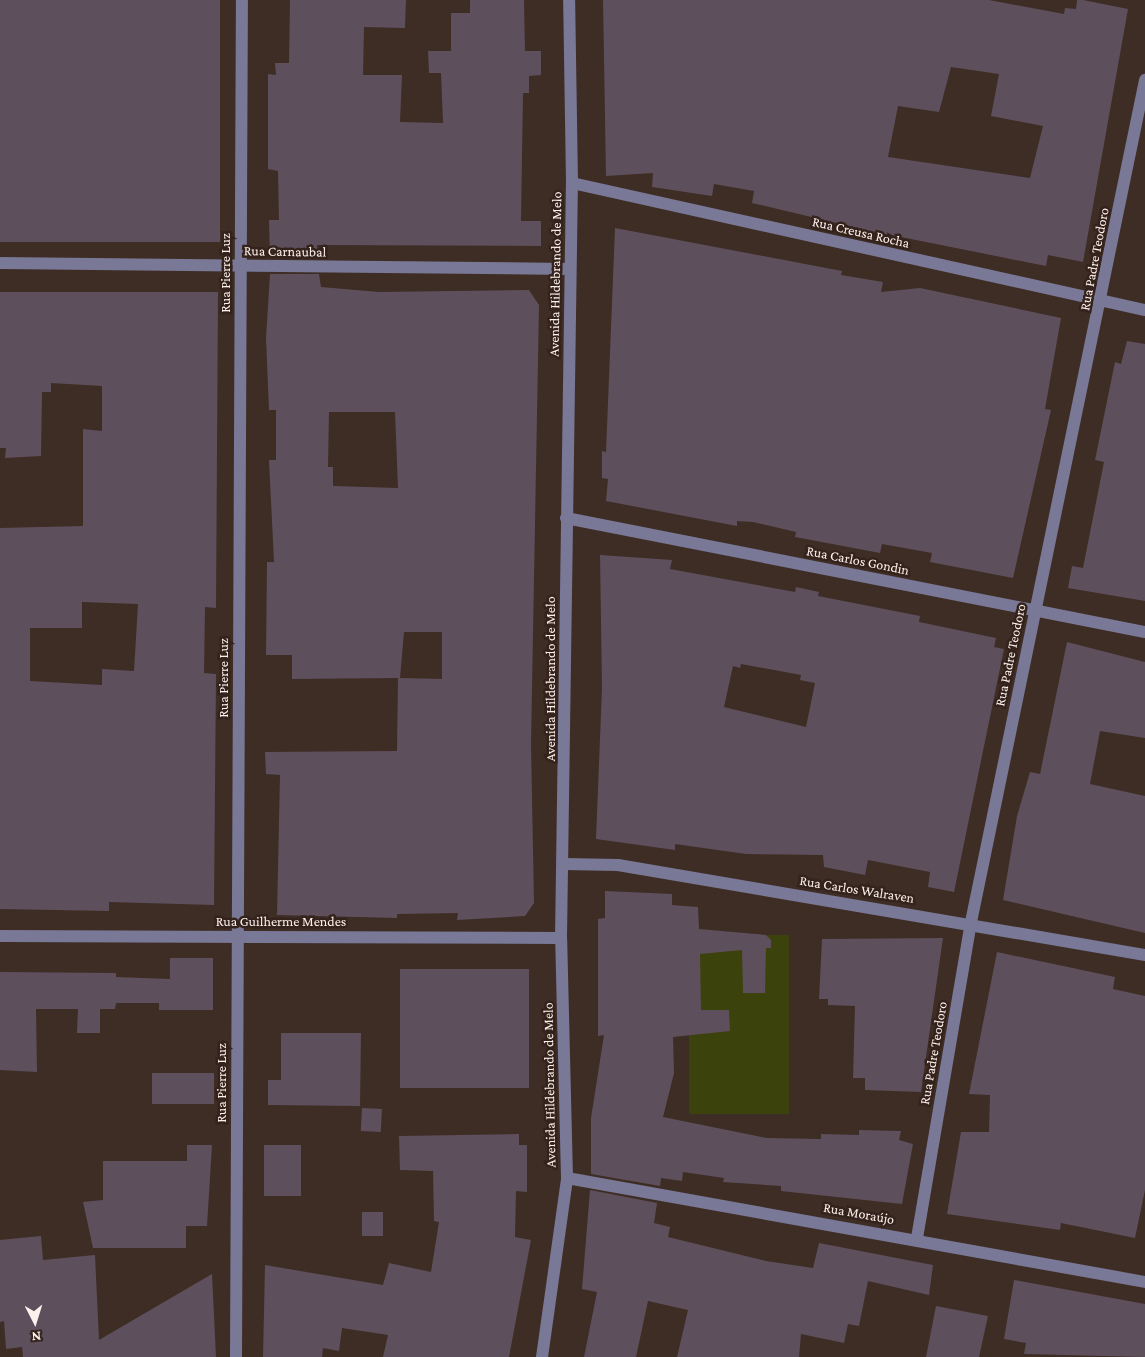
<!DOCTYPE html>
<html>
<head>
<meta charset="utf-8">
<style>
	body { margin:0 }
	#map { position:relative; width:1145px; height:1357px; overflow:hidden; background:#3e2d25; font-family:"Crimson Pro",serif }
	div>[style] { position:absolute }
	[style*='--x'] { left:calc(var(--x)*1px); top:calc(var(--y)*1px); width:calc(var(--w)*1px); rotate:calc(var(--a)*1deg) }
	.green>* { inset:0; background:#3c420b; transform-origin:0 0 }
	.building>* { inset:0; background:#5e4f5c; transform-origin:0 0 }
	.minor>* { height:12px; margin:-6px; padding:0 6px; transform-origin:6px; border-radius:6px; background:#797896 }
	span { translate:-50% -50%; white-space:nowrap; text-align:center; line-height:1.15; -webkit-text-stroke:5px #34231c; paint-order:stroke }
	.street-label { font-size:14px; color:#fdf1ec }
	.north { position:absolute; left:10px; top:1297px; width:50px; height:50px; -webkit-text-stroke:4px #34231c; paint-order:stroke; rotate:175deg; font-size:14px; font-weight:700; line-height:20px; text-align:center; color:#fdf1ec }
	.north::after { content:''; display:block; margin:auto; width:18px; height:22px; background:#fdf1ec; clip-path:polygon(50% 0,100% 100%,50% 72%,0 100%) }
</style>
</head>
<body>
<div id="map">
	<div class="green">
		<i style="left:689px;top:935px;width:100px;height:179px"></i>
	</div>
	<div class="building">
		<i style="left:0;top:0;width:220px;height:242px"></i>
		<i style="clip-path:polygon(290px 0,406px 0,405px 28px,364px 27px,363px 75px,402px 75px,400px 122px,443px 123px,441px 73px,429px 73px,428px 51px,451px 51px,451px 13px,470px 13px,470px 0,524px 0,525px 51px,541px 51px,541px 75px,529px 76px,529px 93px,523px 93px,521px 221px,541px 221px,541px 246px,317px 245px,318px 258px,270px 258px,269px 220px,279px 220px,278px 171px,268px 169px,268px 74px,276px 75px,275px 63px,289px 63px)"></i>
		<i style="clip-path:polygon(evenodd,603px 0,989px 0,1064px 14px,1065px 8px,1076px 9px,1077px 0,1083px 0,1128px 9px,1083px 262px,1048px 255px,1046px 266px,866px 230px,752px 203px,754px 191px,714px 184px,712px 196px,652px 187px,653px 173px,606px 176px,603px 0,951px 67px,999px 74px,991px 116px,1043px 126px,1030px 178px,888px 157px,898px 106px,939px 112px,951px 67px)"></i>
		<i style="clip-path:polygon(615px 228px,842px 271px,841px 275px,883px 282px,881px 292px,920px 288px,1061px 318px,1045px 409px,1051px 410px,1013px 578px,930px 562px,932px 553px,882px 544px,880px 553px,795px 537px,796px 532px,753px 522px,737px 521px,737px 526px,606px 501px,608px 479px,602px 478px,602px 451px,606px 452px)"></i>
		<i style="clip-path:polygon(evenodd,270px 274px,319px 274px,321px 287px,379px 292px,529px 290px,539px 305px,531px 744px,534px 903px,525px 916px,457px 920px,458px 913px,397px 914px,397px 918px,277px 915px,280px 775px,266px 774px,265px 752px,397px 751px,398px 678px,292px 679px,292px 655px,266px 655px,267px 562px,274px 562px,269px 460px,276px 460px,276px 410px,269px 410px,266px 338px,270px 274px,329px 412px,395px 412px,398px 488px,333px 486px,333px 467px,328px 467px,329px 412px,270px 274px,404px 632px,442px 632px,442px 679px,400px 678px,404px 632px)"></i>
		<i style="clip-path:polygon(evenodd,0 292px,218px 292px,216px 608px,205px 607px,204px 673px,216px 674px,214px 905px,109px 902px,109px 911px,0 909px,0 528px,83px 526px,83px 429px,102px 431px,102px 386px,51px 383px,51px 392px,42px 392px,41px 456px,5px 458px,6px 448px,0 448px,0 292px,82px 602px,138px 604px,134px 671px,102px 669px,102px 685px,30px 681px,30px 628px,82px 628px,82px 602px)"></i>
		<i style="clip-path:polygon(1127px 341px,1145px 344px,1145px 601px,1068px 588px,1072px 566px,1083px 568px,1104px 462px,1095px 460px,1115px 362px,1121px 364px)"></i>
		<i style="clip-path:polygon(evenodd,600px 555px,672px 560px,670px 569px,795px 592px,796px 587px,819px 592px,818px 596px,920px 616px,919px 622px,996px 638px,994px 647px,1004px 649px,954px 892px,928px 887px,930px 872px,868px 860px,865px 875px,824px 867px,823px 855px,746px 854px,675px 844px,675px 850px,596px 839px,602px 688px,600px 555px,741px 664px,801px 675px,800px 680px,815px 683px,806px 727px,724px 707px,733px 666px,740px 668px,741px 664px)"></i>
		<i style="clip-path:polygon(1067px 642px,1145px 662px,1145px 738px,1100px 731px,1090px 784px,1145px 796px,1145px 933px,1003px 900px,1017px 816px,1030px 772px,1040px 774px)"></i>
		<i style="clip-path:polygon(605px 891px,672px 894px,672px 905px,698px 907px,699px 929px,766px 935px,771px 940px,771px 948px,766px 948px,765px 993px,743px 993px,742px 950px,700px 954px,701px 1010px,729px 1010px,730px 1031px,673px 1037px,674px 1073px,663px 1117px,767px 1138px,821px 1139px,821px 1134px,859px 1135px,859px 1130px,901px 1131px,899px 1140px,913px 1144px,902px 1204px,781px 1191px,781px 1186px,723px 1182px,724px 1178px,683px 1172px,682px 1181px,661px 1178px,660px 1186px,591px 1174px,591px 1118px,604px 1035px,598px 1036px,598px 919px,605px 918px)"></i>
		<i style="clip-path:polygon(943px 938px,921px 1092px,865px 1090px,865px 1078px,853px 1078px,855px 1006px,828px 1005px,828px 999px,819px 999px,822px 939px)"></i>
		<i style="clip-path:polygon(997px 952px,1115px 977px,1113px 989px,1145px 996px,1145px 1190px,1135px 1238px,1061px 1223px,1060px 1230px,947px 1214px,961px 1132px,989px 1132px,990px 1095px,969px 1094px)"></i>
		<i style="clip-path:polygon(170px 958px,213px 958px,213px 1010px,159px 1010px,159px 1003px,116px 1003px,115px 1009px,100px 1009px,100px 1033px,77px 1033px,78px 1009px,36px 1009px,37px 1072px,0 1070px,0 972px,116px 973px,116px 977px,170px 979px)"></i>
		<i style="left:400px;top:969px;width:129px;height:119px"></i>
		<i style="clip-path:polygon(281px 1033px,361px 1033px,360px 1106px,268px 1105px,268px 1080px,281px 1080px)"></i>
		<i style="left:152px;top:1073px;width:62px;height:31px"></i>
		<i style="left:362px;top:1108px;width:20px;height:23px;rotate:3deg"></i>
		<i style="clip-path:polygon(519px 1134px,519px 1145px,527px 1145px,527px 1192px,516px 1191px,515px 1237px,531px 1240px,509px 1357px,383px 1357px,388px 1335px,342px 1328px,339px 1351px,323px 1348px,322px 1357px,263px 1357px,265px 1265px,383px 1285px,389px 1263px,431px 1272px,439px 1222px,434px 1221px,433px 1171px,400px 1170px,399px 1136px)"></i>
		<i style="clip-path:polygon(187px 1145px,212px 1145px,207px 1226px,186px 1226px,186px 1248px,93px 1248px,83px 1202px,103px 1200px,103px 1161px,187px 1161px)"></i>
		<i style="left:264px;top:1145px;width:37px;height:51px"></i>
		<i style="clip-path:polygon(590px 1190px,657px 1203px,654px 1223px,670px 1227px,668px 1237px,766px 1261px,813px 1268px,819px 1243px,933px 1265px,929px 1295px,868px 1281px,859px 1326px,848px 1324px,844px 1343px,801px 1334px,799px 1357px,677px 1357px,688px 1310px,648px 1301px,636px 1357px,584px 1357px,597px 1292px,582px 1289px)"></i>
		<i style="left:383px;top:1212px;width:24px;height:21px;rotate:90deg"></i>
		<i style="clip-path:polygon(41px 1236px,43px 1260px,95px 1255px,99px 1340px,212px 1274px,216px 1357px,23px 1357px,22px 1347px,6px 1349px,4px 1321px,0 1322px,0 1240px)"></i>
		<i style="clip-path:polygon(1014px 1280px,1145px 1304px,1145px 1357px,1024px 1354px,1026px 1343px,1004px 1339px)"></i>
		<i style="clip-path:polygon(936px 1306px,988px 1316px,979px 1357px,926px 1357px)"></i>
	</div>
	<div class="minor">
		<i style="--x:572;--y:183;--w:587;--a:12.5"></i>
		<i style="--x:0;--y:263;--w:570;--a:0.6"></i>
		<i style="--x:566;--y:518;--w:590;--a:11.14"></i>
		<i style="--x:564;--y:864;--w:54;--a:1.1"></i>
		<i style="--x:618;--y:865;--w:535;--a:9.69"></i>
		<i style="--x:0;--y:936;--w:561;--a:0.2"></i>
		<i style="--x:567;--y:1178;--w:587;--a:10.2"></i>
		<i style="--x:917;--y:1238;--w:321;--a:-80.3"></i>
		<i style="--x:971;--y:922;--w:860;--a:-78.32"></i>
		<i style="--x:236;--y:1357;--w:1357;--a:-89.75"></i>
		<i style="--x:542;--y:1357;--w:181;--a:-82"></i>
		<i style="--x:567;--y:1178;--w:240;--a:-91.4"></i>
		<i style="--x:561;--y:938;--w:755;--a:-89.17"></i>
		<i style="--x:572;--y:183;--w:183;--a:-90.9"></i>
	</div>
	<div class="street-label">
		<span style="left:861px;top:232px;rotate:13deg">Rua Creusa Rocha</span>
		<span style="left:285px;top:251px;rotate:1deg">Rua Carnaubal</span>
		<span style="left:1094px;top:259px;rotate:-79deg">Rua Padre Teodoro</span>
		<span style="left:225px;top:273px;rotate:-90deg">Rua Pierre Luz</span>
		<span style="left:555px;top:274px;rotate:-89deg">Avenida Hildebrando de Melo</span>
		<span style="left:858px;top:560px;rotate:11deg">Rua Carlos Gondin</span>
		<span style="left:1010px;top:655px;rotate:-78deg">Rua Padre Teodoro</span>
		<span style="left:223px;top:678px;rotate:-90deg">Rua Pierre Luz</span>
		<span style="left:550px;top:679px;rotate:-90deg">Avenida Hildebrando de Melo</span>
		<span style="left:857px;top:889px;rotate:9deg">Rua Carlos Walraven</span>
		<span style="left:281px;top:921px">Rua Guilherme Mendes</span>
		<span style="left:933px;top:1053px;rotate:-80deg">Rua Padre Teodoro</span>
		<span style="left:221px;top:1083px;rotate:-90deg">Rua Pierre Luz</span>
		<span style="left:549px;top:1085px;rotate:-91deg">Avenida Hildebrando de Melo</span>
		<span style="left:859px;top:1213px;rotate:10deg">Rua Moraújo</span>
	</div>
	<div class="north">N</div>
</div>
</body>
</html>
